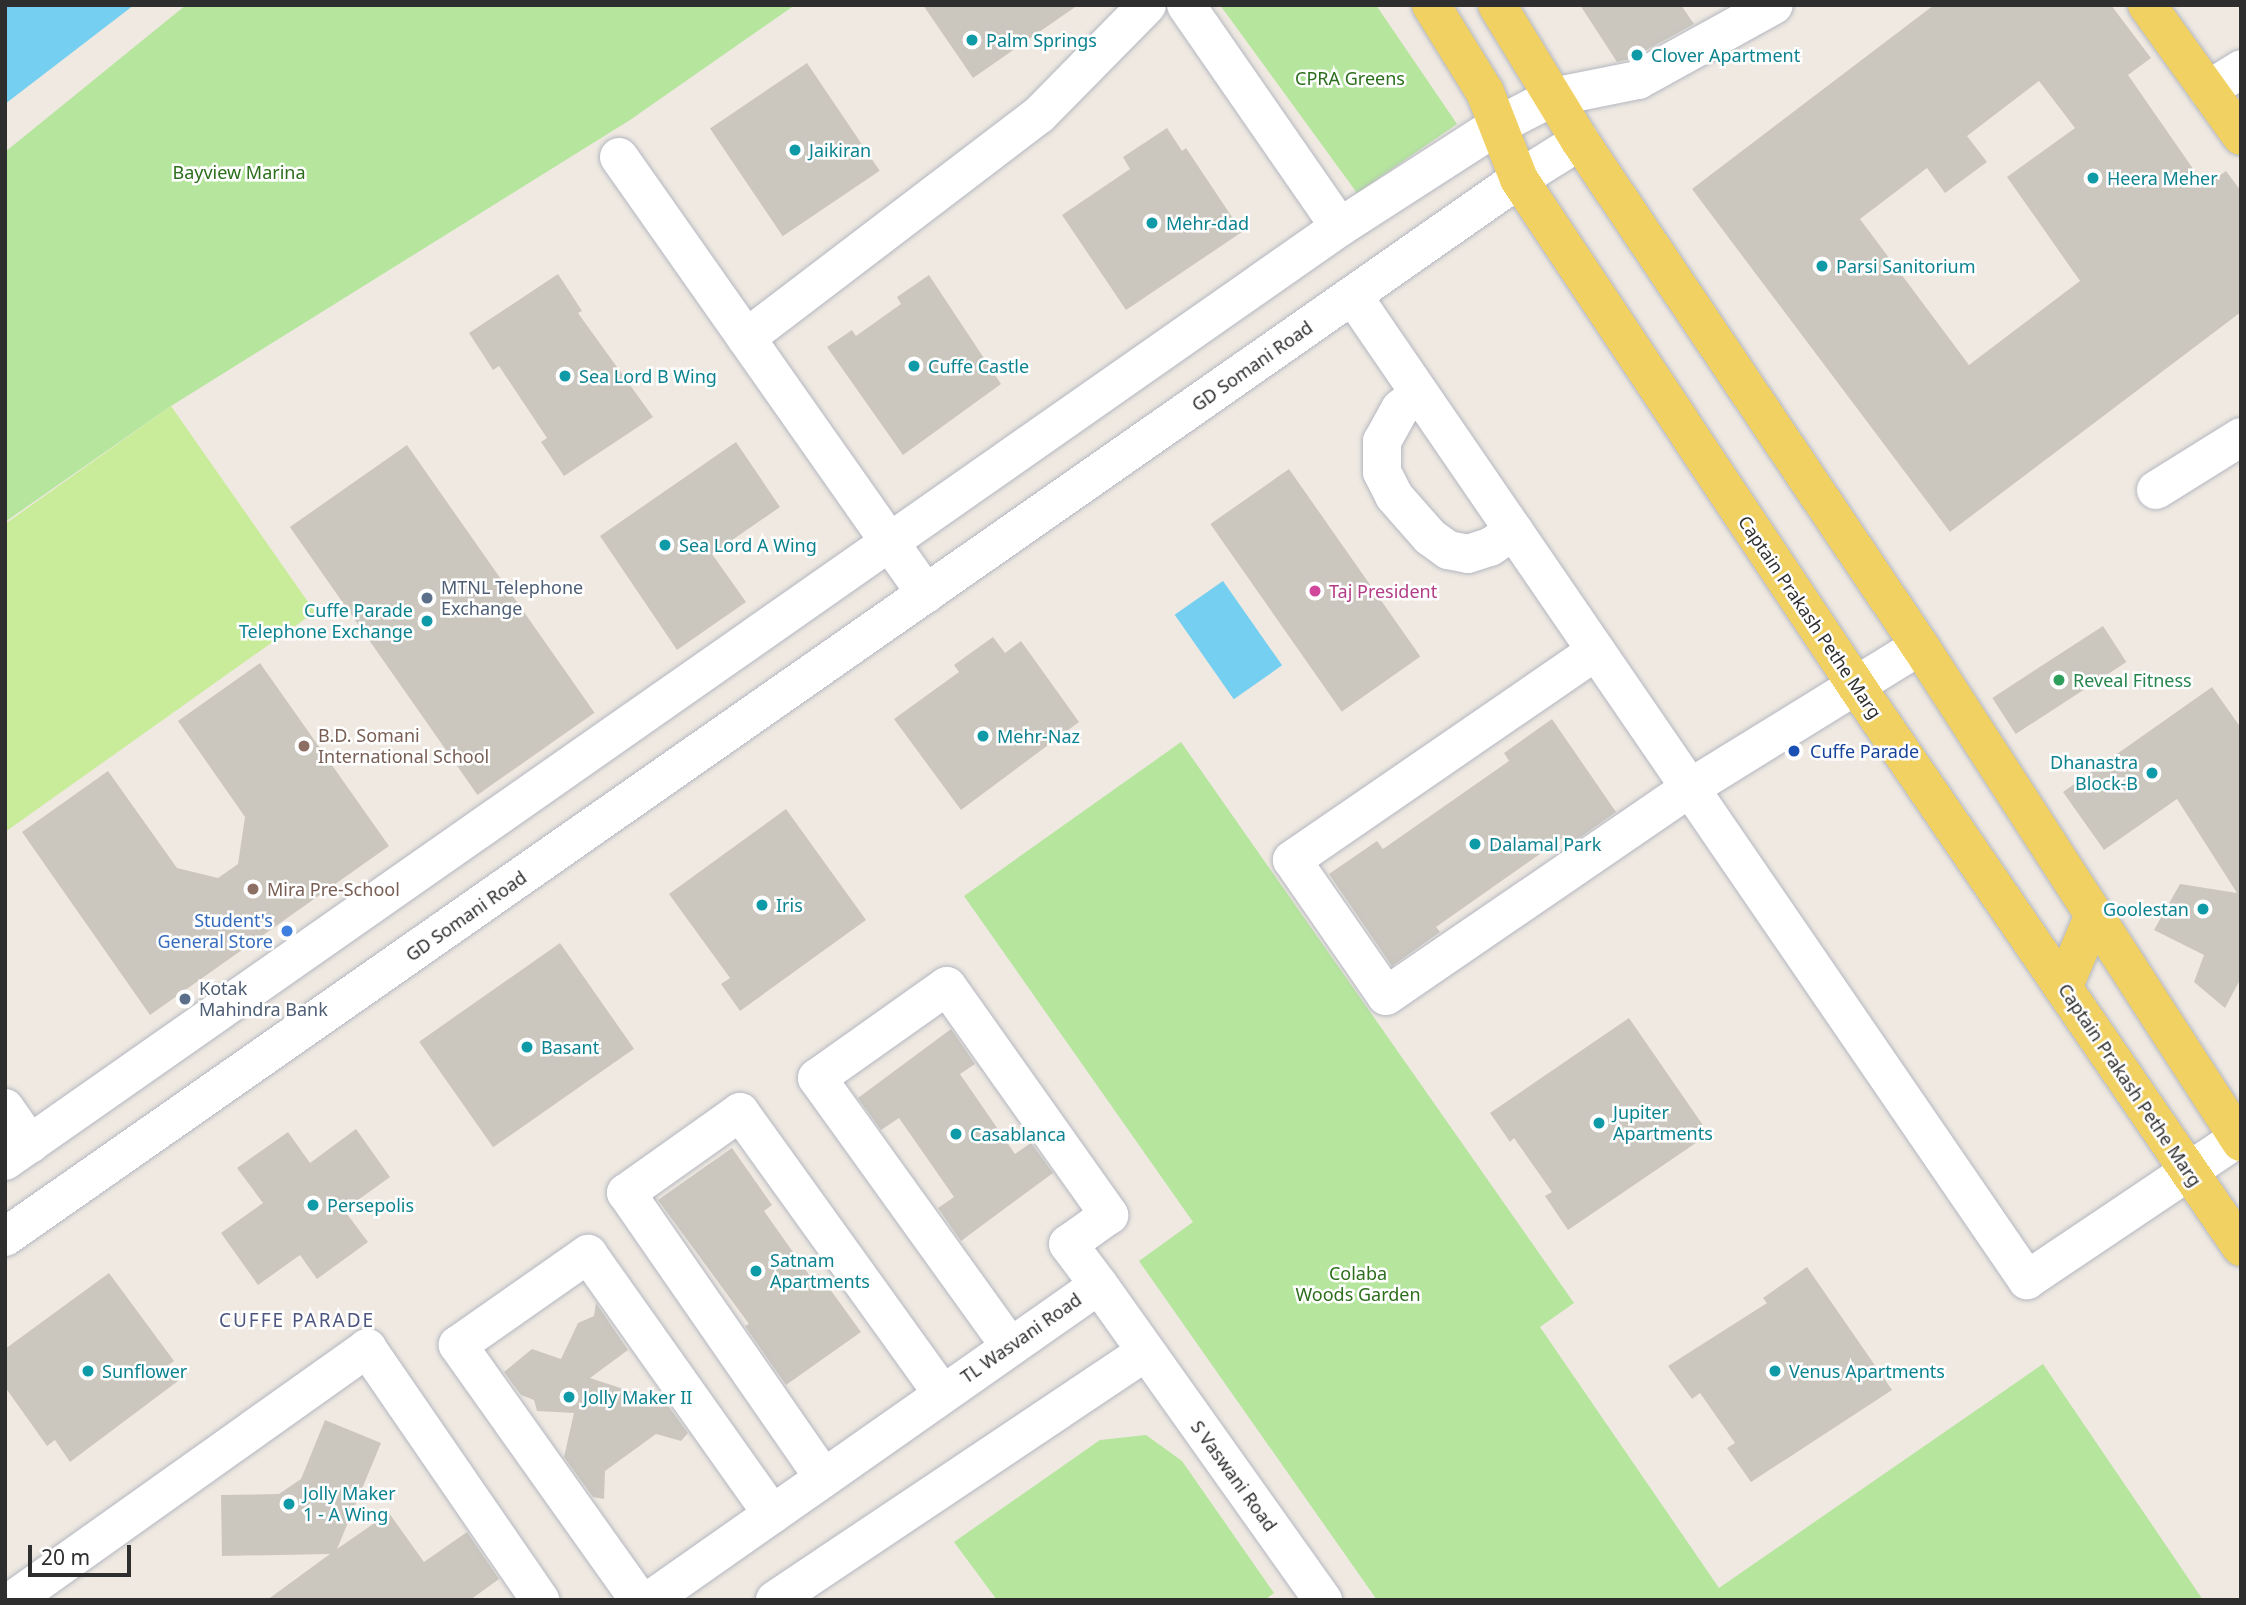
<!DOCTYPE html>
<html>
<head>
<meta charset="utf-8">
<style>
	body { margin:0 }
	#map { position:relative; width:2246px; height:1605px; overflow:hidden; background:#efe9e1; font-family:"Noto Sans",sans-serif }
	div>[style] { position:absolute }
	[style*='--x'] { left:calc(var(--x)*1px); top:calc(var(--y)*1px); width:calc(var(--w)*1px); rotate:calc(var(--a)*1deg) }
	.green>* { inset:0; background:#b6e59e }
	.pitch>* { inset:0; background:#c9ec9a }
	.water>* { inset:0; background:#75cff0; transform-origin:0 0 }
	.building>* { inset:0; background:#cbc7bf; transform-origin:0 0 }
	.roads { filter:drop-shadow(0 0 2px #b4b7c1) drop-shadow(0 0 2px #b4b7c1) }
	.minor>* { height:38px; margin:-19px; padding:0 19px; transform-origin:19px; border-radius:19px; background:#fff }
	.major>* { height:38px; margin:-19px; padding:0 19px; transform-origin:19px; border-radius:19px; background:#f2d163 }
	.dots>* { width:19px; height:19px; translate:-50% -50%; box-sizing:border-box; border:4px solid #fff; border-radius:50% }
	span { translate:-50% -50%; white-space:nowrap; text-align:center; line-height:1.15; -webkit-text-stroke:5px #fff; paint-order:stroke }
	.culture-label { font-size:18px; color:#0d838f }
	.left { translate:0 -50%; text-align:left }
	.right { translate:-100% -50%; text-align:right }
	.park-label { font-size:18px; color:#2c6e1b }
	.street-label { font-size:18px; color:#2e2e2e }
	.service-label { font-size:18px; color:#4e5e75 }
	.hotel-label { font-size:18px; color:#b23c85 }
	.leisure-label { font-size:18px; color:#27864d }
	.education-label { font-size:18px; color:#785e54 }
	.transit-label { font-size:18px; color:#164399 }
	.shop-label { font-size:18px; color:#366cbe }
	.neighbourhood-label { font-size:19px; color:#4d5680; letter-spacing:2px }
	.frame { position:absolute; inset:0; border:7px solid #2e2e2e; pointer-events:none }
	.scale { position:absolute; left:28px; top:1545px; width:103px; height:32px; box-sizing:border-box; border:4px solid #2e2e2e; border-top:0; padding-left:9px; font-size:21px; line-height:24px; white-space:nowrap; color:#2e2e2e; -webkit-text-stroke:5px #fff; paint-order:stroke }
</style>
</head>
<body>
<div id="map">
	<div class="green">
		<i style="clip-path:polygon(186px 5px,795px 5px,630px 120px,171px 406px,5px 522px,5px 152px)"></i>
		<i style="clip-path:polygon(1220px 5px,1376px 5px,1457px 124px,1357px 193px)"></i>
		<i style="clip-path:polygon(1181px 742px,1574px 1303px,1540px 1327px,1719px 1588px,2043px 1364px,2203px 1600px,1377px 1600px,1139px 1261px,1193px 1222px,964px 896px)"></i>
		<i style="clip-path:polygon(1146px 1435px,1182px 1461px,1274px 1593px,1265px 1600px,997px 1600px,954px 1542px,1100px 1440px)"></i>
	</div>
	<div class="pitch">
		<i style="clip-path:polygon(171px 406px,315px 612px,5px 832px,5px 524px)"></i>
	</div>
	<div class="water">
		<i style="clip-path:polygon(5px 5px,134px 5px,5px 104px)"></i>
		<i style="left:1223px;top:581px;width:103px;height:59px;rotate:55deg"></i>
	</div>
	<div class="building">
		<i style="clip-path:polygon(923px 5px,1078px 5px,973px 78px)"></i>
		<i style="clip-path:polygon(1580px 5px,1681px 5px,1694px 24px,1630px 59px,1617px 62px)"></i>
		<i style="clip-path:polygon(evenodd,1934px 5px,2111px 5px,2151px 58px,2128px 75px,2205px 186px,2226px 171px,2241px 191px,2241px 312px,1950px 532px,1692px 189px,1934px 5px,2039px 81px,2075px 128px,2007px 177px,2080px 281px,1969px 365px,1860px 219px,1927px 168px,1945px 193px,1987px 162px,1967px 136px,2039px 81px)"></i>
		<i style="left:807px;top:63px;width:130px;height:117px;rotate:56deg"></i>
		<i style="clip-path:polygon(1167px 128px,1182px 151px,1186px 148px,1242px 232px,1126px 310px,1062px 215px,1130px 169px,1123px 157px)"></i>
		<i style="clip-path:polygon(558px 274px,582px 311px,578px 313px,653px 417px,564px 476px,541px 442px,547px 438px,499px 366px,493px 370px,469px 333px)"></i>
		<i style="clip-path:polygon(929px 275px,1001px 384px,903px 455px,827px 347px,852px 330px,856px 336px,901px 304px,897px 297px)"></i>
		<i style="clip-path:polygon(736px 442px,780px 507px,712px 554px,746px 602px,677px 650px,600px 536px)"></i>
		<i style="left:407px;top:445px;width:327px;height:143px;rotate:55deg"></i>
		<i style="left:1289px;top:469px;width:229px;height:96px;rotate:55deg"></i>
		<i style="left:2103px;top:626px;width:43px;height:132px;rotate:57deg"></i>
		<i style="clip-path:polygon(993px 637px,1005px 653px,1021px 641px,1079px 722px,961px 810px,894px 719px,959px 672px,954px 665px)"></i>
		<i style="clip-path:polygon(260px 663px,389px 846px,150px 1015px,22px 832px,108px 771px,177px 868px,218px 878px,238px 864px,245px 817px,178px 721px)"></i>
		<i style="clip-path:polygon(2212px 687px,2241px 728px,2241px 978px,2225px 1008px,2194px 982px,2204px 955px,2154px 930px,2180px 884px,2237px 893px,2177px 799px,2104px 850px,2063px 792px)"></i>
		<i style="clip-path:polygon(1552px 719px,1616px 812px,1569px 845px,1564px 837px,1436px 927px,1440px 932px,1392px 966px,1329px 874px,1377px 841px,1383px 849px,1509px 761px,1504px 753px)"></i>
		<i style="clip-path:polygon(786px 809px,866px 920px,740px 1011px,721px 984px,730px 978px,669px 894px)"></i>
		<i style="left:560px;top:943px;width:129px;height:172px;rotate:55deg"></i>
		<i style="clip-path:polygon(1629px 1018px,1709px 1134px,1568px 1230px,1545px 1196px,1552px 1192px,1514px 1138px,1510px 1142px,1490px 1113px)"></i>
		<i style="clip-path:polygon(951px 1029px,975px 1064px,960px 1074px,1015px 1154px,1031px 1143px,1053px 1173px,961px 1241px,938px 1208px,954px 1197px,899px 1118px,881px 1130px,858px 1098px)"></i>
		<i style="clip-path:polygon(356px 1129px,390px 1177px,344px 1210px,368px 1242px,317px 1279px,300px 1255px,258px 1285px,221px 1233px,263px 1203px,237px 1168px,288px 1132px,310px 1163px)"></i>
		<i style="clip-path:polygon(732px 1148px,772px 1205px,764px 1211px,812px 1279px,819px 1274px,861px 1332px,786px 1385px,745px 1326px,749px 1324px,658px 1200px)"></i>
		<i style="clip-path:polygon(1807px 1267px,1892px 1390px,1751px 1482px,1727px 1448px,1735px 1443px,1700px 1393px,1692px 1399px,1668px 1366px,1767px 1303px,1763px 1298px)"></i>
		<i style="clip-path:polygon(109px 1273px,174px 1361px,167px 1366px,178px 1381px,70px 1462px,55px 1440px,47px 1446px,5px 1387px,5px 1349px)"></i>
		<i style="clip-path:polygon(596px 1303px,628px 1350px,590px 1378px,666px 1403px,688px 1433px,681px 1441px,656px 1434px,605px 1471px,604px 1499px,593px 1497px,564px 1457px,574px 1413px,537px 1411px,534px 1400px,521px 1395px,504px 1372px,532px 1349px,561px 1359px,578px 1323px,594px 1316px)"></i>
		<i style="clip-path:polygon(325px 1420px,381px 1443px,337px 1549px,389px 1513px,424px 1562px,467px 1532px,499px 1579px,470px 1600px,267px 1600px,330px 1554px,222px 1556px,221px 1495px,279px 1494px,301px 1479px)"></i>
	</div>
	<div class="roads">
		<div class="minor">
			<i style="--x:1186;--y:5;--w:270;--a:55.3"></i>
			<i style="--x:2208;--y:90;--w:39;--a:-32"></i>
			<i style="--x:619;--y:157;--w:534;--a:54.91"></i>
			<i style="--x:1353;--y:296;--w:1193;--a:55.59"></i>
			<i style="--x:2027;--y:1280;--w:254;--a:-33.9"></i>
			<i style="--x:746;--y:338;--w:368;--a:-37.3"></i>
			<i style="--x:1039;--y:115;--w:154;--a:-45.5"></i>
			<i style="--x:1419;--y:394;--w:24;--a:142"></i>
			<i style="--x:1400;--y:409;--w:37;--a:119"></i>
			<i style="--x:1382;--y:441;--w:31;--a:90"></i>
			<i style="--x:1382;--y:472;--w:27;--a:63"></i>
			<i style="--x:1394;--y:496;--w:55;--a:48.7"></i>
			<i style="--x:1430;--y:537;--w:22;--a:36"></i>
			<i style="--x:1448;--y:550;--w:20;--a:11"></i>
			<i style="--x:1468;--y:554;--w:23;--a:-18"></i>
			<i style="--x:1490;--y:547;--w:29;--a:-34"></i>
			<i style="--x:2156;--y:490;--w:100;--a:-31.9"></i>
			<i style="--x:1596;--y:651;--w:369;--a:145.5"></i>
			<i style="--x:1292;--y:860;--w:165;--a:55.3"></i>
			<i style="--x:1386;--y:996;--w:368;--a:-34.4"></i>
			<i style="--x:1690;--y:788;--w:270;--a:-31.7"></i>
			<i style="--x:5;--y:1108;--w:44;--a:55.2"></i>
			<i style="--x:5;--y:1161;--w:1629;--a:-34.98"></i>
			<i style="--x:1340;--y:227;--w:187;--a:-32.8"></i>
			<i style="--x:1497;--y:126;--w:63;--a:-27.4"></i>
			<i style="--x:1553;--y:97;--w:87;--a:-11.3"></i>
			<i style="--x:1638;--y:80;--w:155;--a:-28.9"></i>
			<i style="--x:5;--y:1237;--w:1847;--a:-34.95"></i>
			<i style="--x:1519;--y:179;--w:72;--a:-31.9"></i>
			<i style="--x:1009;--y:1345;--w:329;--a:-125.7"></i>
			<i style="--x:817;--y:1078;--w:159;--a:-35.3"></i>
			<i style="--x:947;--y:986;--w:281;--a:54.7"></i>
			<i style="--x:1109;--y:1215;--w:50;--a:144.7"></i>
			<i style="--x:1068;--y:1244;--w:51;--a:52.9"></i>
			<i style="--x:823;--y:1477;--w:346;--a:-124.7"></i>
			<i style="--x:626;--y:1193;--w:140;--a:-35.4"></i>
			<i style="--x:740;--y:1112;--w:346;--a:54.3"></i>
			<i style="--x:13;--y:1600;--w:435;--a:-35.4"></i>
			<i style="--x:367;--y:1348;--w:306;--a:55.5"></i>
			<i style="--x:639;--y:1600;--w:313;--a:-125.4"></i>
			<i style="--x:458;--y:1345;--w:159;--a:-35"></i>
			<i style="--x:588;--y:1254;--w:319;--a:54.7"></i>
			<i style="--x:650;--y:1600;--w:548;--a:-35.05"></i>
			<i style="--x:1099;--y:1285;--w:387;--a:54.6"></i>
			<i style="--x:775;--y:1600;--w:445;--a:-33.8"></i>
		</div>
		<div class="major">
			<i style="--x:1431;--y:5;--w:102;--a:58.2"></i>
			<i style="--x:1485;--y:92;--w:93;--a:68.7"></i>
			<i style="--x:1519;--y:179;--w:610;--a:56.36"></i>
			<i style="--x:1857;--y:687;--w:679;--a:55.56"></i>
			<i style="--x:1497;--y:5;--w:159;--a:58.6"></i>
			<i style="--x:1580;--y:141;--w:609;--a:56.05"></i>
			<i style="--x:1920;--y:646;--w:591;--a:57.09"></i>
			<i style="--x:2147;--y:5;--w:161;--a:54.3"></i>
			<i style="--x:2063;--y:988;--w:79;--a:-67"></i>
		</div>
	</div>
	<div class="dots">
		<i style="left:972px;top:40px;background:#0f9aa8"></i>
		<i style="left:1637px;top:55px;background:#0f9aa8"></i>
		<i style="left:795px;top:150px;background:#0f9aa8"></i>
		<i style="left:2093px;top:178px;background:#0f9aa8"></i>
		<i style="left:1152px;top:223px;background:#0f9aa8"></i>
		<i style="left:1822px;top:266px;background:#0f9aa8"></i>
		<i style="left:914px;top:366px;background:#0f9aa8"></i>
		<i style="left:565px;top:376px;background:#0f9aa8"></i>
		<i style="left:665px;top:545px;background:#0f9aa8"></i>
		<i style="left:1315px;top:591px;background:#d1479c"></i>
		<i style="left:427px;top:598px;background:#5c6f8a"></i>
		<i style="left:427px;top:621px;background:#0f9aa8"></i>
		<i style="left:2059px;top:680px;background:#2e9e5b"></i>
		<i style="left:983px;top:736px;background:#0f9aa8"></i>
		<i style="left:304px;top:746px;background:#8d6e63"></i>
		<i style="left:1794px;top:751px;background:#1a4fb4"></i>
		<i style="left:2152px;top:773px;background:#0f9aa8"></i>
		<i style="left:1475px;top:844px;background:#0f9aa8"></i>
		<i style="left:253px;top:889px;background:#8d6e63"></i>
		<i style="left:762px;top:905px;background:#0f9aa8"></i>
		<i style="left:2203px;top:909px;background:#0f9aa8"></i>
		<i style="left:287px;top:931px;background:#3f7fe0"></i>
		<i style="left:185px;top:999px;background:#5c6f8a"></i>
		<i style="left:527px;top:1047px;background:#0f9aa8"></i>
		<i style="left:1599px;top:1123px;background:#0f9aa8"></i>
		<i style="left:956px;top:1134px;background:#0f9aa8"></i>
		<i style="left:313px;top:1205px;background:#0f9aa8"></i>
		<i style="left:756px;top:1271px;background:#0f9aa8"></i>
		<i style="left:88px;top:1371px;background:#0f9aa8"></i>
		<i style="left:1775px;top:1371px;background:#0f9aa8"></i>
		<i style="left:569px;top:1397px;background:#0f9aa8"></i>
		<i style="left:289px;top:1504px;background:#0f9aa8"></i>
	</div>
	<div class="culture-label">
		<span class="left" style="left:986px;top:40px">Palm Springs</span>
		<span class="left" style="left:1651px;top:55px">Clover Apartment</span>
		<span class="left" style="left:809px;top:150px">Jaikiran</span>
		<span class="left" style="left:2107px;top:178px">Heera Meher</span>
		<span class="left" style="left:1166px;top:223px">Mehr-dad</span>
		<span class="left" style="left:1836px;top:266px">Parsi Sanitorium</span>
		<span class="left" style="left:928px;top:366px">Cuffe Castle</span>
		<span class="left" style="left:579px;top:376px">Sea Lord B Wing</span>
		<span class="left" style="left:679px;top:545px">Sea Lord A Wing</span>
		<span class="right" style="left:413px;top:621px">Cuffe Parade<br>Telephone Exchange</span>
		<span class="left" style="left:997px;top:736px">Mehr-Naz</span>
		<span class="right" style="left:2138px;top:773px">Dhanastra<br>Block-B</span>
		<span class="left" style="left:1489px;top:844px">Dalamal Park</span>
		<span class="left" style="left:776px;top:905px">Iris</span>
		<span class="right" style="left:2189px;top:909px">Goolestan</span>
		<span class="left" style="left:541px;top:1047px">Basant</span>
		<span class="left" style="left:1613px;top:1123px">Jupiter<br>Apartments</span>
		<span class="left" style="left:970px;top:1134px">Casablanca</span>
		<span class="left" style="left:327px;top:1205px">Persepolis</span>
		<span class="left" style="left:770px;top:1271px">Satnam<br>Apartments</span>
		<span class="left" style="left:102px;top:1371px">Sunflower</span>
		<span class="left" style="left:1789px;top:1371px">Venus Apartments</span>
		<span class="left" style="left:583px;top:1397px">Jolly Maker II</span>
		<span class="left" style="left:303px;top:1504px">Jolly Maker<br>1 - A Wing</span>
	</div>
	<div class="park-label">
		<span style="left:1350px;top:78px">CPRA Greens</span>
		<span style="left:239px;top:172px">Bayview Marina</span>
		<span style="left:1358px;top:1284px">Colaba<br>Woods Garden</span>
	</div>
	<div class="street-label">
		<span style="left:1252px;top:366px;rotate:-35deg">GD Somani Road</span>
		<span style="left:1810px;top:617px;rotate:56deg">Captain Prakash Pethe Marg</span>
		<span style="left:466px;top:916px;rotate:-35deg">GD Somani Road</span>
		<span style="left:2130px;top:1085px;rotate:56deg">Captain Prakash Pethe Marg</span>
		<span style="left:1021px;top:1338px;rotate:-35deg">TL Wasvani Road</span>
		<span style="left:1234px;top:1476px;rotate:54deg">S Vaswani Road</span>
	</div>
	<div class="service-label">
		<span class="left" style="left:441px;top:598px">MTNL Telephone<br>Exchange</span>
		<span class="left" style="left:199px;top:999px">Kotak<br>Mahindra Bank</span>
	</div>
	<div class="hotel-label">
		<span class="left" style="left:1329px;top:591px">Taj President</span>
	</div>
	<div class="leisure-label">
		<span class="left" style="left:2073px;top:680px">Reveal Fitness</span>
	</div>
	<div class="education-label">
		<span class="left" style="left:318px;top:746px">B.D. Somani<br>International School</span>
		<span class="left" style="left:267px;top:889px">Mira Pre-School</span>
	</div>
	<div class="transit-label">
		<span class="left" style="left:1810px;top:751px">Cuffe Parade</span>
	</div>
	<div class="shop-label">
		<span class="right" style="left:273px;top:931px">Student's<br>General Store</span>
	</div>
	<div class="neighbourhood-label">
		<span style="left:297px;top:1321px">CUFFE PARADE</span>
	</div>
	<div class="frame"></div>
	<div class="scale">20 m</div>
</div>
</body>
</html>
